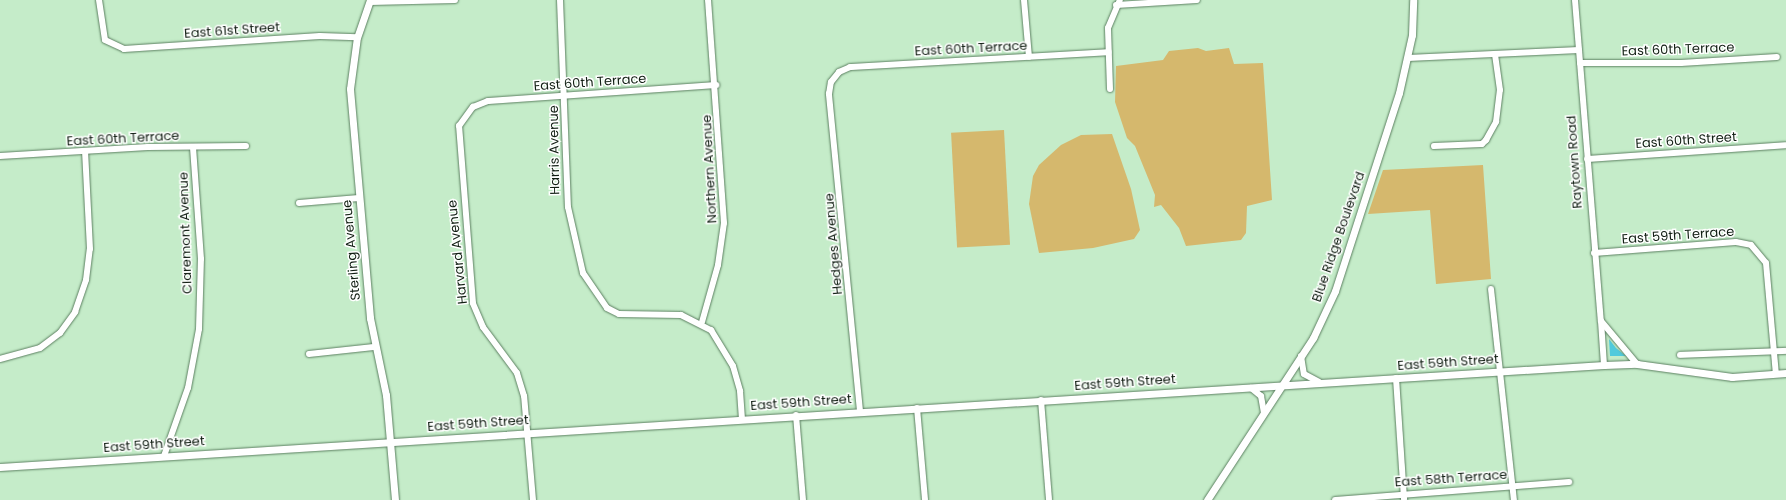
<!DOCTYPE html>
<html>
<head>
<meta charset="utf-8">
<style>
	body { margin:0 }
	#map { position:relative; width:1786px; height:500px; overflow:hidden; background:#c5ecc9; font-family:Poppins,sans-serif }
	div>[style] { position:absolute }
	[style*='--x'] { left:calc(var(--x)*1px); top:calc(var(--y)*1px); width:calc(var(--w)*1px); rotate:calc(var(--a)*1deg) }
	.green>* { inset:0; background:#d5b86d; transform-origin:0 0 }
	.water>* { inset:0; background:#51cadc }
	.roads { filter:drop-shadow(0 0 1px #5c8061) drop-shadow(0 0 1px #5c8061) }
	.minor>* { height:6px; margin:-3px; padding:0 3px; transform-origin:3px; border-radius:3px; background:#fff }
	.tertiary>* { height:7px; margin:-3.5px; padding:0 3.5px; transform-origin:3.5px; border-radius:3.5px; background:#fff }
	span { translate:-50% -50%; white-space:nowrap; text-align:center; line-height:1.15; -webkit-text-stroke:3px #fff; paint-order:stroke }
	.street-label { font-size:13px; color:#111f13 }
</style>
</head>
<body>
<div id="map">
	<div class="green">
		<i style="clip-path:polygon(1198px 48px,1206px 51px,1229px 48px,1234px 64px,1263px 63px,1272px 200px,1247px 206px,1246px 233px,1241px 240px,1186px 246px,1179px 228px,1161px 205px,1154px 207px,1155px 195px,1135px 146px,1127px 138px,1115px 102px,1116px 66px,1163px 60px,1169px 51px)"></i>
		<i style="left:1004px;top:130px;width:115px;height:53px;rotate:87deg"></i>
		<i style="clip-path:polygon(1112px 134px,1131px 189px,1140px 230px,1134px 239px,1093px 248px,1039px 253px,1029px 204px,1033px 176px,1039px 165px,1061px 145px,1081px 135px)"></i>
		<i style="clip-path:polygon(1483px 165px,1491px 279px,1436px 284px,1430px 210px,1368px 214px,1383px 170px)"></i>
	</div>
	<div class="water">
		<i style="clip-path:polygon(1609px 339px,1616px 348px,1626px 356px,1610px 356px)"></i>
	</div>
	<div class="roads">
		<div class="minor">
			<i style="--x:99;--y:0;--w:40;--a:81.5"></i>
			<i style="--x:105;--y:40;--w:21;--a:25"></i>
			<i style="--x:124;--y:49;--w:196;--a:-3.8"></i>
			<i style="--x:320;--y:36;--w:37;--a:2"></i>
			<i style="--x:560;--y:0;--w:207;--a:87.8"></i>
			<i style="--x:568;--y:207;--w:68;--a:77.2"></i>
			<i style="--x:583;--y:273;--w:42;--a:55.6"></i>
			<i style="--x:607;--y:308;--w:13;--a:27"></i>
			<i style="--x:619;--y:314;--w:62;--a:0.9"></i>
			<i style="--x:681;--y:315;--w:34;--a:27"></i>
			<i style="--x:711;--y:330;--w:42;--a:58.6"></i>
			<i style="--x:733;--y:366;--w:26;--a:74"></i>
			<i style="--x:740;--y:391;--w:28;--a:86"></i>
			<i style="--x:1024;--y:0;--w:57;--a:85"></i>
			<i style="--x:1575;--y:0;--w:322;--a:85.4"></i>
			<i style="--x:1601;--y:321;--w:56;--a:50.1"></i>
			<i style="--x:370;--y:2;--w:85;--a:-1.3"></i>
			<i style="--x:1116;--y:5;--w:81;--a:-3.5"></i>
			<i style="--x:1408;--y:58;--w:171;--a:-2.7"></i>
			<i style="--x:1580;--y:63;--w:101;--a:0"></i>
			<i style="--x:1681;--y:63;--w:96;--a:-3.6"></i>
			<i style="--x:1110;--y:89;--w:61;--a:-91.9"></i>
			<i style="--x:1108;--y:28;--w:30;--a:-67"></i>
			<i style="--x:1434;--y:146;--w:48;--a:-2.4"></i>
			<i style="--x:1482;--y:144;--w:6;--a:-45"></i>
			<i style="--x:1486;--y:140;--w:21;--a:-61"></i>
			<i style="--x:1496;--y:122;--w:32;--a:-83"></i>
			<i style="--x:1500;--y:90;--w:34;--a:-98"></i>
			<i style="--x:0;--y:156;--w:148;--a:-3.5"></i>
			<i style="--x:148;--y:147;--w:98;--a:-0.6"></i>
			<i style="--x:1587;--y:159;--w:199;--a:-4"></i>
			<i style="--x:299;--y:203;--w:60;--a:-4.8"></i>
			<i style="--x:1594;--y:253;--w:142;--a:-4.4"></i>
			<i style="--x:1736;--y:242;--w:15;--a:11"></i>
			<i style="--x:1751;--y:245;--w:23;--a:50"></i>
			<i style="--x:1766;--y:263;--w:111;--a:84.9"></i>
			<i style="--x:1491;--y:289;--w:212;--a:83.8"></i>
			<i style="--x:1601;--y:321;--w:44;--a:86.1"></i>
			<i style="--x:702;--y:322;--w:59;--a:-74.3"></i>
			<i style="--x:718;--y:265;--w:42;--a:-81.9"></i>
			<i style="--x:724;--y:223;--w:224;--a:-94.1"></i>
			<i style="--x:309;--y:354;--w:65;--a:-6.1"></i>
			<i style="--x:1680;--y:355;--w:106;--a:-2.2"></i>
			<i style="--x:1301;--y:356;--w:18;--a:81"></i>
			<i style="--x:1304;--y:374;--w:17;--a:28"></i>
			<i style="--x:0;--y:359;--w:41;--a:-15.4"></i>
			<i style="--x:40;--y:348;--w:25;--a:-37"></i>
			<i style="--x:60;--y:333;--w:26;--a:-54"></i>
			<i style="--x:75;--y:312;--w:34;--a:-71"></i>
			<i style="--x:86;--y:280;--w:31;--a:-83"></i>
			<i style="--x:90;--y:249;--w:98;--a:-92.9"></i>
			<i style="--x:1396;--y:378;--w:122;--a:86.2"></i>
			<i style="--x:1251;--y:388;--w:13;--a:39"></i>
			<i style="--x:1261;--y:396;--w:17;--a:80"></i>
			<i style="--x:1041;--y:400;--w:100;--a:85.4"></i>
			<i style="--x:917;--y:408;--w:92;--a:85"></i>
			<i style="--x:860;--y:411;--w:319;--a:-95.6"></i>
			<i style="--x:829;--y:94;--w:12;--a:-81"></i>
			<i style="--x:831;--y:82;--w:13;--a:-51"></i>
			<i style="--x:839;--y:72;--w:12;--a:-24"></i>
			<i style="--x:850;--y:67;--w:259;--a:-3.3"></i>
			<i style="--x:796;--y:415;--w:85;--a:85.3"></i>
			<i style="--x:164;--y:456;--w:72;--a:-70.6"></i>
			<i style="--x:188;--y:388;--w:60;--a:-79.4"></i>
			<i style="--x:199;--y:329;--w:70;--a:-88.4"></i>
			<i style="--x:201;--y:259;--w:112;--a:-94.1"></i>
			<i style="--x:533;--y:500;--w:104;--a:-94.9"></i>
			<i style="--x:524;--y:396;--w:24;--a:-107"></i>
			<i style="--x:517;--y:373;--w:57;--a:-126.5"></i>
			<i style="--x:483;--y:327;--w:26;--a:-113"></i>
			<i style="--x:473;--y:303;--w:178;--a:-94.5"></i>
			<i style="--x:459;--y:126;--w:24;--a:-54"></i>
			<i style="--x:473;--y:107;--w:16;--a:-22"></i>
			<i style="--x:488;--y:101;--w:229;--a:-4"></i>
			<i style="--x:1335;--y:500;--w:235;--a:-4.4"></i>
		</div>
		<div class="tertiary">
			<i style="--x:370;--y:0;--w:39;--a:109"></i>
			<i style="--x:357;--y:37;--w:52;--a:97.7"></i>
			<i style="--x:350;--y:89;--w:230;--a:85"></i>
			<i style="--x:370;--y:318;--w:79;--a:78.3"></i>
			<i style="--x:386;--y:395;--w:105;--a:85.1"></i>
			<i style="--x:0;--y:467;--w:1607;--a:-3.64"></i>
			<i style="--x:1604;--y:365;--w:33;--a:-2"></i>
			<i style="--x:1637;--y:364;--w:96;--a:7.8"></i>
			<i style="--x:1732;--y:377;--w:54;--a:-4.2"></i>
			<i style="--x:1207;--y:500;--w:194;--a:-56.8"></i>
			<i style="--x:1313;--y:338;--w:52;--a:-64.9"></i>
			<i style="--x:1335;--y:291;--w:208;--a:-72.1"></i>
			<i style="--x:1399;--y:93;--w:59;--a:-77.4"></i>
			<i style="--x:1412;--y:35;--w:35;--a:-88"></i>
		</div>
	</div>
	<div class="street-label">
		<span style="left:232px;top:31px;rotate:-4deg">East 61st Street</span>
		<span style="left:971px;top:49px;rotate:-3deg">East 60th Terrace</span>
		<span style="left:1678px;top:50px;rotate:-2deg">East 60th Terrace</span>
		<span style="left:590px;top:83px;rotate:-4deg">East 60th Terrace</span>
		<span style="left:123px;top:139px;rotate:-3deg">East 60th Terrace</span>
		<span style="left:1686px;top:141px;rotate:-4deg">East 60th Street</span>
		<span style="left:555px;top:150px;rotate:-91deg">Harris Avenue</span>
		<span style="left:1575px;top:162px;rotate:-94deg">Raytown Road</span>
		<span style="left:710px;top:169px;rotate:-93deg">Northern Avenue</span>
		<span style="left:186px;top:233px;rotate:-92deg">Claremont Avenue</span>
		<span style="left:1678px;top:236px;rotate:-4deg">East 59th Terrace</span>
		<span style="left:1339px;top:237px;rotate:-71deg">Blue Ridge Boulevard</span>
		<span style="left:834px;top:244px;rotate:-95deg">Hedges Avenue</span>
		<span style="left:352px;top:250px;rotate:-95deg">Sterling Avenue</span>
		<span style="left:458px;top:252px;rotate:-96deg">Harvard Avenue</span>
		<span style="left:1448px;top:363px;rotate:-4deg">East 59th Street</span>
		<span style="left:1125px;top:383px;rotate:-4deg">East 59th Street</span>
		<span style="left:801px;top:403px;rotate:-4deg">East 59th Street</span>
		<span style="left:478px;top:424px;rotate:-4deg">East 59th Street</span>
		<span style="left:154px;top:445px;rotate:-4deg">East 59th Street</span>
		<span style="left:1451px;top:479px;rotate:-4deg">East 58th Terrace</span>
	</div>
</div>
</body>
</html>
